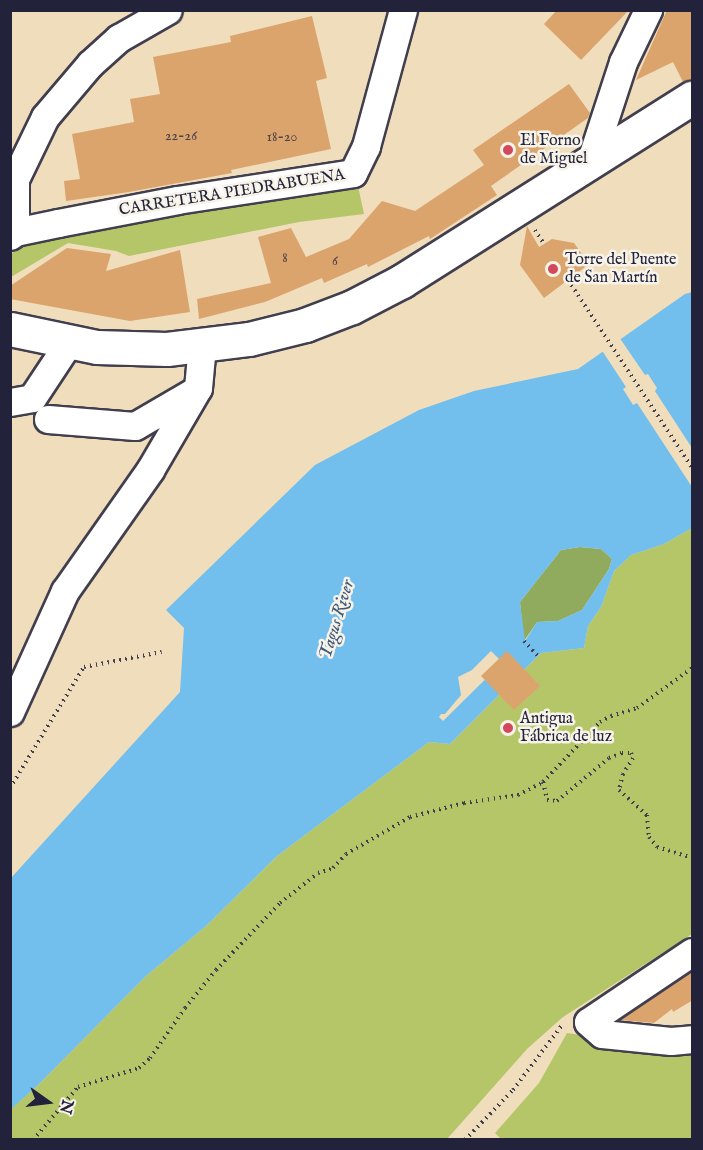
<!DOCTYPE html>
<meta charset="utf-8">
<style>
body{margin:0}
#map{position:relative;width:703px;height:1150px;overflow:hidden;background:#efddbc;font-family:"IM FELL English",serif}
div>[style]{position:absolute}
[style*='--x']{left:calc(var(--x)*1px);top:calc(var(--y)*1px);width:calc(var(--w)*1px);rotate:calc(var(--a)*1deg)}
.green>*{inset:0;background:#b5c669}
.forest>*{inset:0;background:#90ab5d}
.water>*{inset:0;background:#72beec}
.pier>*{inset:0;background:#efddbc}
.building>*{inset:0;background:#dba46d}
.path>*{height:4px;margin-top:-2px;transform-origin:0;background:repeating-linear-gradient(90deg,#413e4e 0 1.5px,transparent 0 6px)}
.roads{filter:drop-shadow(2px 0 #413e4e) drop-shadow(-2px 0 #413e4e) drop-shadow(0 2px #413e4e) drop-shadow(0 -2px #413e4e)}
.minor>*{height:27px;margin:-13.5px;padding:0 13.5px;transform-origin:13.5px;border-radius:13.5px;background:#fff}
.major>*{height:33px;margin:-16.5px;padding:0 16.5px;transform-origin:16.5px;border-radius:16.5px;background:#fff}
.dots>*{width:16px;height:16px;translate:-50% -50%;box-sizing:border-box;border:3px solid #f7f3e8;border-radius:50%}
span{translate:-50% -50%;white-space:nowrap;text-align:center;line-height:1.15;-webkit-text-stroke:5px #f7f3e8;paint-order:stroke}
.number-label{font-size:14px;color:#504248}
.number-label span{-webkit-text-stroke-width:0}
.poi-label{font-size:16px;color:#22223b}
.left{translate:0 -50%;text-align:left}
.street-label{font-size:16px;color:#22223b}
.water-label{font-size:18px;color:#3e5979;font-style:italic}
.frame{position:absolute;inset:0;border:12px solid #22223b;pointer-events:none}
.north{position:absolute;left:18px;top:1072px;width:60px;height:60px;-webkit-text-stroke:4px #f7f3e8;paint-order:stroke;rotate:104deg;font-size:16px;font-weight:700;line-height:24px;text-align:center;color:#22223b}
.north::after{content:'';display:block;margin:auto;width:21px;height:27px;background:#22223b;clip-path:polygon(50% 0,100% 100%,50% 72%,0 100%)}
</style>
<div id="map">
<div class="green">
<div style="clip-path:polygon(358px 186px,364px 214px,299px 222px,129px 256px,116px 251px,68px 243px,11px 277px,11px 254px,27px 241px,179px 213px)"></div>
<div style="clip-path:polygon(692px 528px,692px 934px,563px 1017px,527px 1049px,447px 1139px,11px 1139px,10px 1109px,37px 1086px,146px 976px,206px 926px,277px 856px,429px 742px,450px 744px,541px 653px,584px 648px,588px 626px,601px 607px,614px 571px,631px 555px,664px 544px)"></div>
<div style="clip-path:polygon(567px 1033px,692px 1051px,692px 1139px,502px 1140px,495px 1133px,539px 1083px)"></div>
</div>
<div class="forest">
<div style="clip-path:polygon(580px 547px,601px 549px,612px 559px,609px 569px,582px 610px,558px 621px,537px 622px,524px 641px,520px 602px,561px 550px)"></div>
</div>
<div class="water">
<div style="clip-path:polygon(evenodd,692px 292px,692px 528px,664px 544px,631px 555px,614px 571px,601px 607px,588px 626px,584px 648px,541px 653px,450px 744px,429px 742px,277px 856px,206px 926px,146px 976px,37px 1086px,11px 1109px,11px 878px,180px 692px,184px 628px,166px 610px,315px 465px,419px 410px,474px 391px,578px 369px,685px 294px,692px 292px,580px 547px,601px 549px,612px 559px,609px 569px,582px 610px,558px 621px,537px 622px,525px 641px,520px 602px,561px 550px,580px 547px,692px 292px,491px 651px,499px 659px,510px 655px,443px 721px,439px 717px,441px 714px,445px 714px,461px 695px,458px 677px,472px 670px,491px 651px)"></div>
</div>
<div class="pier">
<div style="clip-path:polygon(619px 337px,645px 375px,648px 374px,657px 388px,655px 391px,692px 448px,692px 487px,637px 403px,633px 405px,623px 389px,626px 387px,601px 349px)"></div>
</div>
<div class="building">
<div style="clip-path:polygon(557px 10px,629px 10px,581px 60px,544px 24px)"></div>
<div style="clip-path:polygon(667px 10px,693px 10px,693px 79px,683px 82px,673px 62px,636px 80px)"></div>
<div style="clip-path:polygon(312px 16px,327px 78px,316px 81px,331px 149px,231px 170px,232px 173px,129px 192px,66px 201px,64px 181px,80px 179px,72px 134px,134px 122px,130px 99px,160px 94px,153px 57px,231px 42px,230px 36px)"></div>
<div style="clip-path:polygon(569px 84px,590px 113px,588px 118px,491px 186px,497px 195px,430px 239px,429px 236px,368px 267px,367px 264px,324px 283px,322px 278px,265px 302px,199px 319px,197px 299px,271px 283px,258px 237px,291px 228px,306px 257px,349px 239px,382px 201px,415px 211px,484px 165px,473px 150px)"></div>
<div style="clip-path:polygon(527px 226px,539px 247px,552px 239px,574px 243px,589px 264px,544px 298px,520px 265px)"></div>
<div style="clip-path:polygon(67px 248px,111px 254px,106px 271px,180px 250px,190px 312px,130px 321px,10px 299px,10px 286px)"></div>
<div style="clip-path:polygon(507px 651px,540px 686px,514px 710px,481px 676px)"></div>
<div style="clip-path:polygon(693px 971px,693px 1000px,673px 1012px,672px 1009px,654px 1023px,620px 1020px)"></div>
</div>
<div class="path">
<div style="--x:535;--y:230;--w:17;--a:57"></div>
<div style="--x:568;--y:280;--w:224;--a:56.5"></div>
<div style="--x:524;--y:641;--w:21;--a:47"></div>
<div style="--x:543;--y:782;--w:18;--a:77"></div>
<div style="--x:547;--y:800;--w:10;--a:6"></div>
<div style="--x:557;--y:801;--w:67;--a:-39.6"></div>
<div style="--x:609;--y:758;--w:14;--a:-21"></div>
<div style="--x:622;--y:753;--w:9;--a:0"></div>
<div style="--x:631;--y:753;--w:5;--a:68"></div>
<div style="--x:633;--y:758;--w:19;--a:122"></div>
<div style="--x:623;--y:774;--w:16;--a:104"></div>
<div style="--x:619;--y:790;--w:38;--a:42"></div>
<div style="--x:647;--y:815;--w:22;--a:85"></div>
<div style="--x:649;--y:837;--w:13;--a:51"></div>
<div style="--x:657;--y:847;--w:37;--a:17"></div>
<div style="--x:10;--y:788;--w:142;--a:-58.6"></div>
<div style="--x:84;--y:667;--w:79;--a:-10.9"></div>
<div style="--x:33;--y:1140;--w:70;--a:-49.7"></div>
<div style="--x:78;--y:1087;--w:64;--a:-17.3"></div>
<div style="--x:139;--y:1068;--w:15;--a:-42"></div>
<div style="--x:150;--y:1058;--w:61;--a:-55"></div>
<div style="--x:185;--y:1008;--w:49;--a:-50.8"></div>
<div style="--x:216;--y:970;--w:93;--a:-46.3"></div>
<div style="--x:280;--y:903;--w:48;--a:-38.3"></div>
<div style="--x:318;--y:873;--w:16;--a:-18"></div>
<div style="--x:333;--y:868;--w:19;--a:-47"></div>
<div style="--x:346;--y:854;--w:74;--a:-30"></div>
<div style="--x:410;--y:817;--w:56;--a:-14.5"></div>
<div style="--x:464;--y:803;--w:55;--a:-8.4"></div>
<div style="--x:518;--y:795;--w:28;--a:-27"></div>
<div style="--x:543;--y:782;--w:83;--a:-46.5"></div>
<div style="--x:600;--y:722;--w:13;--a:-29"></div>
<div style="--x:611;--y:716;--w:27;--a:-17"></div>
<div style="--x:637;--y:708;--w:68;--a:-36"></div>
<div style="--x:465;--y:1140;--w:69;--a:-46.2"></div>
<div style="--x:513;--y:1090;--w:83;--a:-52.9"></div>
</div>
<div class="roads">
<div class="minor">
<div style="--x:591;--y:160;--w:103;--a:-71.9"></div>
<div style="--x:623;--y:62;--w:58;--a:-64.3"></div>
<div style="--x:15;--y:232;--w:53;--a:-90"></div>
<div style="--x:15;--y:179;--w:69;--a:-64.2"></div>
<div style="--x:45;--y:117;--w:70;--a:-49.7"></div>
<div style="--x:90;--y:64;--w:39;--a:-42"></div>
<div style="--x:119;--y:38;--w:56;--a:-29.7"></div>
<div style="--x:10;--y:236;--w:6;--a:-39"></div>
<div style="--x:15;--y:232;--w:44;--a:-11.8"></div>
<div style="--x:58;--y:223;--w:121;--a:-10.9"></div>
<div style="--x:177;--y:200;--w:178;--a:-8.7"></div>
<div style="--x:353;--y:173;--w:30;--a:-64"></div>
<div style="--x:366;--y:146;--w:141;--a:-74.8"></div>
<div style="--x:10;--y:402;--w:22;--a:-10"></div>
<div style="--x:32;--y:398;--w:67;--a:-56.5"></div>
<div style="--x:48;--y:419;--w:87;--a:4.6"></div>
<div style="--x:135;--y:426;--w:69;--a:-30.3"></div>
<div style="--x:10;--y:712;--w:133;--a:-65.6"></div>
<div style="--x:65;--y:591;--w:148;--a:-54.9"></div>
<div style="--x:150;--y:470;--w:95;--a:-59.7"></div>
<div style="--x:198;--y:388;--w:43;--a:-84.7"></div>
<div style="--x:692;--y:952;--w:125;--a:146.1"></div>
<div style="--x:588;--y:1022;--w:18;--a:41"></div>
<div style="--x:602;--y:1034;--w:69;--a:5.8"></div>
<div style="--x:671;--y:1041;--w:21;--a:-5"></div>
</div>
<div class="major">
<div style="--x:10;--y:329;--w:89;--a:11.7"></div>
<div style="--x:97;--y:347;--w:70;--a:1.6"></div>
<div style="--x:167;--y:349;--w:83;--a:-7"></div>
<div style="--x:249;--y:339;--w:58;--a:-14"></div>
<div style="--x:305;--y:325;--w:50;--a:-21"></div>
<div style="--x:352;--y:307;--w:56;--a:-27.5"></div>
<div style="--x:402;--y:281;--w:343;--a:-32.3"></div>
</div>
</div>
<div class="dots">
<div style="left:508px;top:150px;background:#d1495b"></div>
<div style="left:553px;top:269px;background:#d1495b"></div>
<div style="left:508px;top:728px;background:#d1495b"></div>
</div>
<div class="number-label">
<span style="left:181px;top:136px">22-26</span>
<span style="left:282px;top:137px">18-20</span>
<span style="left:285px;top:258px">8</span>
<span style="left:335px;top:261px">6</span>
</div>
<div class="poi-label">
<span class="left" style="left:520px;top:150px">El Forno<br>de Miguel</span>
<span class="left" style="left:565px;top:269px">Torre del Puente<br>de San Martín</span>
<span class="left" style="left:520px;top:728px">Antigua<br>Fábrica de luz</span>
</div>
<div class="street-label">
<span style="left:232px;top:193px;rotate:-9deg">CARRETERA PIEDRABUENA</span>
</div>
<div class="water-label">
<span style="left:338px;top:620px;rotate:-73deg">Tagus River</span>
</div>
<div class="frame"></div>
<div class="north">N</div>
</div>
